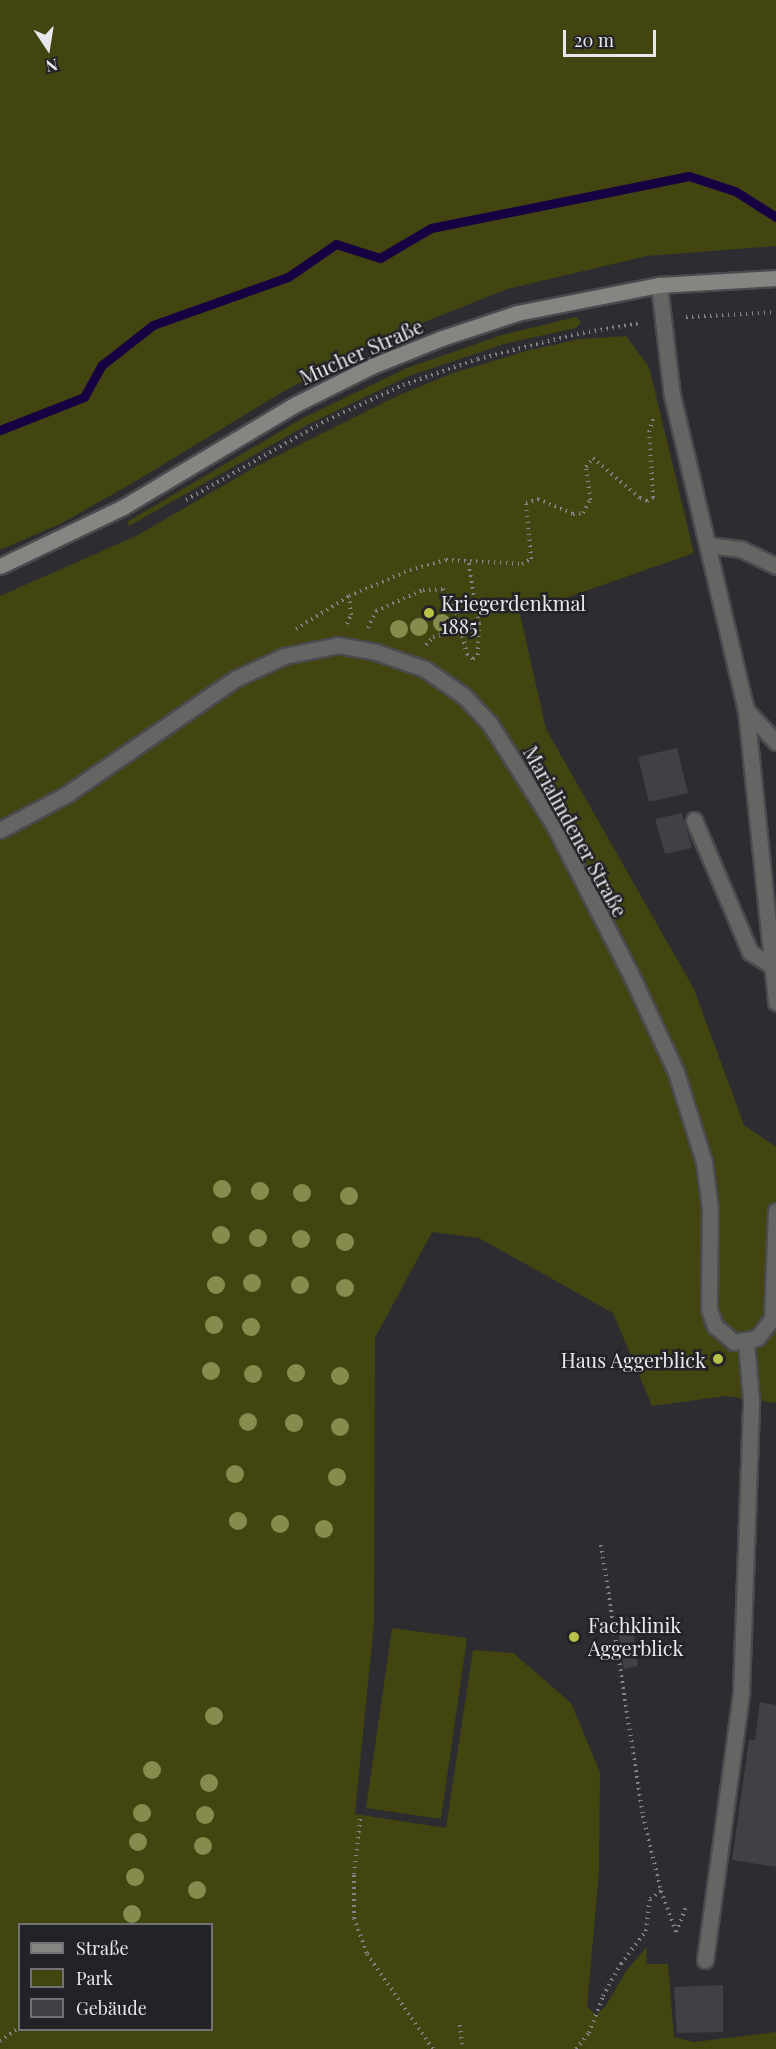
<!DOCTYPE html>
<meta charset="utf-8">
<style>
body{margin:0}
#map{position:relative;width:776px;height:2049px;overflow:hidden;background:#2c2c31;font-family:"Playfair Display",serif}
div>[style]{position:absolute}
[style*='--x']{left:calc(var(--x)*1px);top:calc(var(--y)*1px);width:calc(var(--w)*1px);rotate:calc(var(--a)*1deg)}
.green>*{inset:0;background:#42450f}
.stream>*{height:9px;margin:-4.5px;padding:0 4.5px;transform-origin:4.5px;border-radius:4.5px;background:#160142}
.building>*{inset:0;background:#404046}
.path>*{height:4px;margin-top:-2px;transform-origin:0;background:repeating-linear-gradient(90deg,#848488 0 1.5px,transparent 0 6px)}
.roads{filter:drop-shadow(2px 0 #4a4a4f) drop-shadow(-2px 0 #4a4a4f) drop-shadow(0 2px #4a4a4f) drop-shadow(0 -2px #4a4a4f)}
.lane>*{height:15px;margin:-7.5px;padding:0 7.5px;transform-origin:7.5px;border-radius:7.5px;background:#656663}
.street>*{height:15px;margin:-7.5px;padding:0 7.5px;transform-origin:7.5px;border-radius:7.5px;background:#656663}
.secondary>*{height:15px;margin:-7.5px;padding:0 7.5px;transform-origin:7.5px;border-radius:7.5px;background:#858682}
.trees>*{width:18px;height:18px;margin:-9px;border-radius:50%;background:#868b4e}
.dots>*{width:16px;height:16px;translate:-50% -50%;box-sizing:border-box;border:3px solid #222227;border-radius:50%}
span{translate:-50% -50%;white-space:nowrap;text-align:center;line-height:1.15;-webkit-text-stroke:5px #222227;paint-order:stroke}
.street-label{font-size:20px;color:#e8e8ec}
.poi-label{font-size:20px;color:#e8e8ec}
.left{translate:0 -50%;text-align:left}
.right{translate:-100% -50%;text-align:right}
.legend{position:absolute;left:18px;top:1923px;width:195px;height:108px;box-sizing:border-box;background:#222227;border:2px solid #717176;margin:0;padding:8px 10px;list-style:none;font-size:18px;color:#e8e8ec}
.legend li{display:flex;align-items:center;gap:12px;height:30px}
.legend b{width:30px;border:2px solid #717176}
.north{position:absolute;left:18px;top:18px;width:60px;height:60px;-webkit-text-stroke:4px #222227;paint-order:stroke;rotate:168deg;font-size:16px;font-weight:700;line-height:24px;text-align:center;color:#e8e8ec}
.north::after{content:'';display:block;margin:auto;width:21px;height:27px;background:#e8e8ec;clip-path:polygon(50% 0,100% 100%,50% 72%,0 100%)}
.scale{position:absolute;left:563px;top:30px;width:93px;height:27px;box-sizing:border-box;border:3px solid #e8e8ec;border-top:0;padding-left:8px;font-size:18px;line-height:21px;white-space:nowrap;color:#e8e8ec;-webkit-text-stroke:4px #222227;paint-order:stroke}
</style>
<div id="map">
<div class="green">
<div style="clip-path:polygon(0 0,776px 0,776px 246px,647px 256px,507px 289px,372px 343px,279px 394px,131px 484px,60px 524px,0 550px)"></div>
<div style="clip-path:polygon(576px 317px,581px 322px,576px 328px,504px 344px,409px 376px,307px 425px,129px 526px,127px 522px,303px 418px,407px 368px,502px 335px)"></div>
<div style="clip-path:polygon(evenodd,626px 336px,649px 367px,694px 553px,520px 614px,546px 729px,694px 989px,744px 1125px,776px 1147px,776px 1403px,726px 1396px,652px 1406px,613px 1313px,479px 1238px,432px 1232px,375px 1338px,374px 1624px,355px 1814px,446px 1828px,473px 1650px,513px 1653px,571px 1703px,600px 1772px,599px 1872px,587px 2007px,596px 2015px,605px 2007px,626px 1971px,647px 1947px,646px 1964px,668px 1964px,674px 2037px,694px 2042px,776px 2032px,776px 2049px,0 2049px,0 596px,136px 536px,257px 466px,397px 396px,453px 373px,530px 350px,580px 339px,626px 336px,20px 1924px,212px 1924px,212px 2030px,20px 2030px,20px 1924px)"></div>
<div style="clip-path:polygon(392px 1628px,467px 1638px,441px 1819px,366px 1808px)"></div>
</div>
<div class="stream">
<div style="--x:0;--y:430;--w:90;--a:-21.4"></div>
<div style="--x:84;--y:397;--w:37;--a:-61"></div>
<div style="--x:102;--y:365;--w:65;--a:-38.1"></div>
<div style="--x:153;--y:325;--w:143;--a:-19.6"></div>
<div style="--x:288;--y:277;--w:58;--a:-34.5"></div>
<div style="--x:336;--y:244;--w:46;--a:17.7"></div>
<div style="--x:380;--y:258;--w:59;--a:-30.5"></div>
<div style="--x:431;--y:228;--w:263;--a:-11.4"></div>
<div style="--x:689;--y:176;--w:48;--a:18.1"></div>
<div style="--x:735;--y:191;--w:49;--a:32.4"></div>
</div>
<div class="building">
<div style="clip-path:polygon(677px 748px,688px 793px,649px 802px,638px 757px)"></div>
<div style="clip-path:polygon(682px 813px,692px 848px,665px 854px,655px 819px)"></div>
<div style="clip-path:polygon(631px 1617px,638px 1666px,624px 1669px,616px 1620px)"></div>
<div style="clip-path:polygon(760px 1702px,776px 1705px,776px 1867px,732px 1860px,749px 1740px,755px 1740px)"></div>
<div style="clip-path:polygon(723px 1985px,723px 2032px,677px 2033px,674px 1987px)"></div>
</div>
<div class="path">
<div style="--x:686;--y:317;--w:90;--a:-3.2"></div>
<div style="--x:186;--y:500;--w:162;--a:-29.6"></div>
<div style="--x:327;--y:420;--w:84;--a:-24.7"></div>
<div style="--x:403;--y:385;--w:79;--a:-19.1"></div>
<div style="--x:478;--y:359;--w:102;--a:-14.2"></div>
<div style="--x:577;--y:334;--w:64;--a:-9.9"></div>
<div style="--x:347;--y:624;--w:10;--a:-66"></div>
<div style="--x:351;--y:615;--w:19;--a:-96"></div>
<div style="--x:349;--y:596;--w:66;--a:-23.1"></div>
<div style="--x:410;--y:570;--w:37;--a:-16"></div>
<div style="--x:446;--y:560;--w:76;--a:3"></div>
<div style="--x:522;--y:564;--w:10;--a:-29"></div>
<div style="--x:531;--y:559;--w:56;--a:-95.1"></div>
<div style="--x:526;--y:503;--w:13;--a:-18"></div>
<div style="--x:538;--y:499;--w:38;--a:23"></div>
<div style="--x:573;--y:514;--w:10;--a:-6"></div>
<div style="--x:583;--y:513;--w:15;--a:-62"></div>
<div style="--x:590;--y:500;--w:33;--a:-97"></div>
<div style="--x:586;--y:467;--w:11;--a:-52"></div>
<div style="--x:593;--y:458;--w:62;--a:40.4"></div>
<div style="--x:640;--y:498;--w:8;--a:23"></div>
<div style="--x:647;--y:501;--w:7;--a:-27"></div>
<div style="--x:653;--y:498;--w:66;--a:-93.5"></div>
<div style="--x:649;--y:432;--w:17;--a:-73"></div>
<div style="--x:368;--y:628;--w:19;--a:-65"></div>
<div style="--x:376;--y:611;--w:51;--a:-24.1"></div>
<div style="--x:423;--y:590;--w:20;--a:-3"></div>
<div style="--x:443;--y:589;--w:22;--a:56"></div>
<div style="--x:455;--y:607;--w:49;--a:75.7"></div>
<div style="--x:467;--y:654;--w:8;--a:40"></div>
<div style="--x:473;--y:659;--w:6;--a:-39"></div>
<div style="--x:478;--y:655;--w:31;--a:-88"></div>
<div style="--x:479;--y:624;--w:65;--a:-99.8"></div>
<div style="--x:296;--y:629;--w:62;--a:-31.9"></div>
<div style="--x:426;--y:645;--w:11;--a:-49"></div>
<div style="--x:433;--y:637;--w:28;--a:-15"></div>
<div style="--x:601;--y:1545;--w:274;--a:81.2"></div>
<div style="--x:643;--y:1816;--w:77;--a:76.5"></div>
<div style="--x:661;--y:1891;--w:44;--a:69.9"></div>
<div style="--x:676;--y:1932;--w:29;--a:-68"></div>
<div style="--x:360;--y:1819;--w:56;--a:96.1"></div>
<div style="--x:354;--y:1875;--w:43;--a:90"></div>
<div style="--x:354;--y:1918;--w:38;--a:70"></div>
<div style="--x:367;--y:1954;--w:116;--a:55.2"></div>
<div style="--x:460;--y:2025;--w:24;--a:83"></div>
<div style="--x:0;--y:2041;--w:24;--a:-35"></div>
<div style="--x:576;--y:2049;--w:21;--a:-51"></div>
<div style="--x:589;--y:2033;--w:40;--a:-69"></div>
<div style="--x:603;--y:1996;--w:37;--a:-61"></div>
<div style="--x:621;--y:1964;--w:41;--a:-52.9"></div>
<div style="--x:646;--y:1931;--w:32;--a:-83"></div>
<div style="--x:650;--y:1899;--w:14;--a:-36"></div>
</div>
<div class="roads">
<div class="lane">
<div style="--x:708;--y:545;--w:33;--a:7"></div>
<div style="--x:741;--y:549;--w:39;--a:26"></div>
<div style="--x:746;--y:710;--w:44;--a:46.8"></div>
<div style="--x:694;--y:820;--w:143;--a:67"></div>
<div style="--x:750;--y:952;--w:28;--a:32"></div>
<div style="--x:705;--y:1960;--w:270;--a:-82.3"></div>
<div style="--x:741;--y:1692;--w:293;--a:-88"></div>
<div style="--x:751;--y:1399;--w:57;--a:-95"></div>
</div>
<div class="street">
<div style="--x:659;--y:285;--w:111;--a:83.3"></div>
<div style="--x:672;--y:395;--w:324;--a:76.8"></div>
<div style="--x:746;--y:710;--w:294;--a:84.1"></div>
<div style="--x:0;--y:830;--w:76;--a:-28.2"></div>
<div style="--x:67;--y:794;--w:204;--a:-34.4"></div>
<div style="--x:235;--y:679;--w:54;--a:-25.1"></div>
<div style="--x:284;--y:656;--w:55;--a:-11.5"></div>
<div style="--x:338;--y:645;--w:39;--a:10"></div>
<div style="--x:376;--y:652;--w:52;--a:19.1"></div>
<div style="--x:425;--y:669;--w:47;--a:34.7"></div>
<div style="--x:464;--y:696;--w:38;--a:47"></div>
<div style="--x:490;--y:724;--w:120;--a:57.6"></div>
<div style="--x:554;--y:825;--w:169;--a:62.8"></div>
<div style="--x:631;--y:975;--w:107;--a:65.1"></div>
<div style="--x:676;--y:1072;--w:94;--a:72.7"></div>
<div style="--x:704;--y:1162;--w:47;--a:82.7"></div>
<div style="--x:710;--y:1209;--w:100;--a:90.6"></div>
<div style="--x:709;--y:1309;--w:18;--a:71"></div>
<div style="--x:715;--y:1326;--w:25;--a:40"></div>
<div style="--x:734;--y:1342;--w:23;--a:-10"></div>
<div style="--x:757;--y:1338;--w:24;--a:-52"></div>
<div style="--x:772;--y:1319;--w:108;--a:-87.9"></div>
</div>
<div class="secondary">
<div style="--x:0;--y:566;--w:136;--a:-25.6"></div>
<div style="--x:123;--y:507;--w:201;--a:-30.8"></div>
<div style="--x:296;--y:404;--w:85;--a:-26.6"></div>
<div style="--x:372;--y:366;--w:75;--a:-21.8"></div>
<div style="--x:442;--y:338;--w:79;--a:-18.4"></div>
<div style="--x:517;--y:313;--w:145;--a:-11.2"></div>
<div style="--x:659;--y:285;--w:117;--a:-3.4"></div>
</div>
</div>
<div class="trees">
<div style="left:442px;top:623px"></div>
<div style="left:419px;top:627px"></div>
<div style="left:399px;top:629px"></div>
<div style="left:222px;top:1189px"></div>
<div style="left:260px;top:1191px"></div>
<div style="left:302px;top:1193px"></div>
<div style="left:349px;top:1196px"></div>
<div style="left:221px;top:1235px"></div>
<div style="left:258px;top:1238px"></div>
<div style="left:301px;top:1239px"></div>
<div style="left:345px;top:1242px"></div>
<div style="left:252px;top:1283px"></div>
<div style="left:216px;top:1285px"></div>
<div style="left:300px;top:1285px"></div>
<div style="left:345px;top:1288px"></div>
<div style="left:214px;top:1325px"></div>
<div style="left:251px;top:1327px"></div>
<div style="left:211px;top:1371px"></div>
<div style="left:296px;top:1373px"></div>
<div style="left:253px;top:1374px"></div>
<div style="left:340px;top:1376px"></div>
<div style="left:248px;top:1422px"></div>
<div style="left:294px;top:1423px"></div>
<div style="left:340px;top:1427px"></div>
<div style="left:235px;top:1474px"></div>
<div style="left:337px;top:1477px"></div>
<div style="left:238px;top:1521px"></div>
<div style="left:280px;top:1524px"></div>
<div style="left:324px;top:1529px"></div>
<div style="left:214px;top:1716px"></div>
<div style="left:152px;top:1770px"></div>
<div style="left:209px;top:1783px"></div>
<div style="left:142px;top:1813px"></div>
<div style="left:205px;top:1815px"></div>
<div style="left:138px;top:1842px"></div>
<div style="left:203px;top:1846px"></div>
<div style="left:135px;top:1877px"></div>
<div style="left:197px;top:1890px"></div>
<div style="left:132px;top:1914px"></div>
</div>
<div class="dots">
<div style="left:429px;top:613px;background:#b8c147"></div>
<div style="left:718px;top:1359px;background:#b8c147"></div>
<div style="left:574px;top:1637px;background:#b8c147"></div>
</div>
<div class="street-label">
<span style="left:361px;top:351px;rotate:-24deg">Mucher Straße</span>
<span style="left:576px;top:831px;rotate:61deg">Marialindener Straße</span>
</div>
<div class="poi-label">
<span class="left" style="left:441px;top:614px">Kriegerdenkmal<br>1885</span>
<span class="right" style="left:706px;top:1359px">Haus Aggerblick</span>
<span class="left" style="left:588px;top:1636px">Fachklinik<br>Aggerblick</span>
</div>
<ul class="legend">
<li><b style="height:8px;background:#858682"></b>Straße</li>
<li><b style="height:16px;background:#42450f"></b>Park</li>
<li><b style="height:16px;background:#404046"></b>Gebäude</li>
</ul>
<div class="north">N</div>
<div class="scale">20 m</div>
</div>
